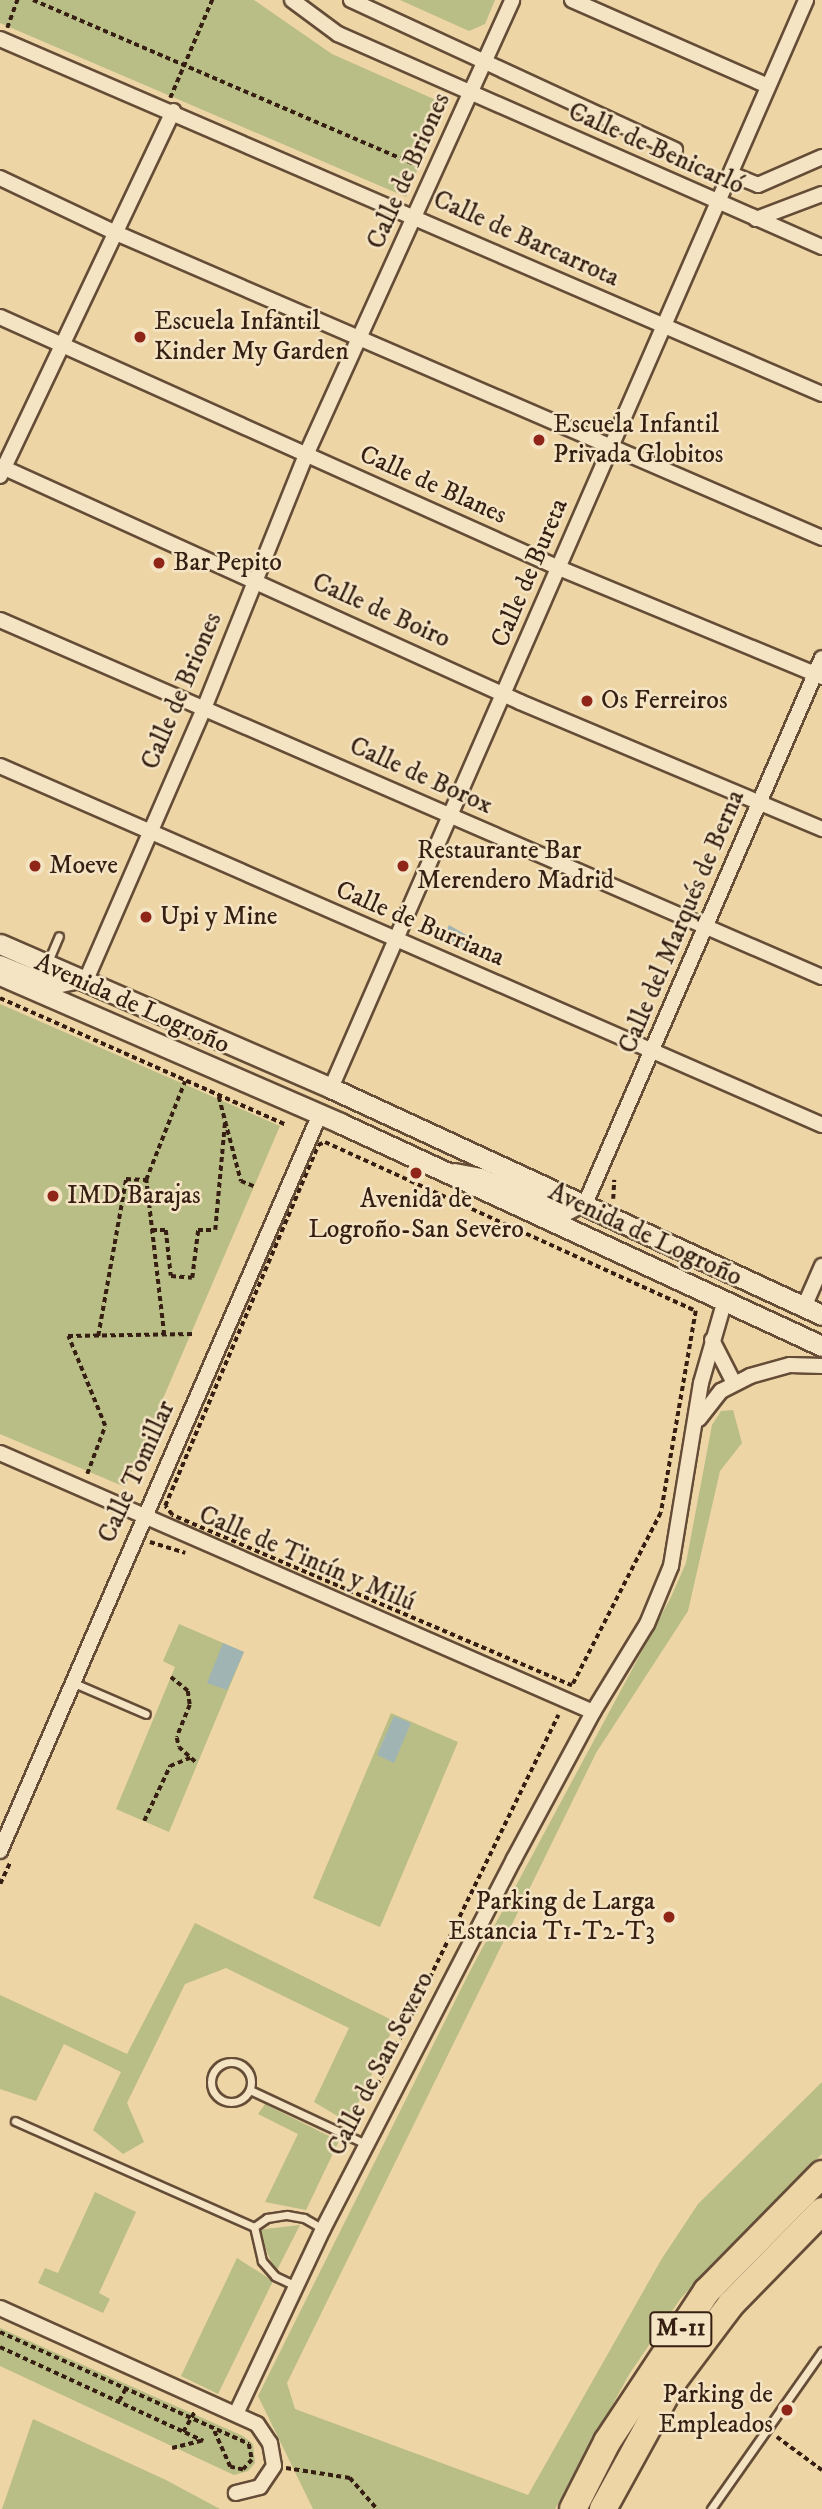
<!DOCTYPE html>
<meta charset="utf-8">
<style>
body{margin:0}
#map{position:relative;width:822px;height:2509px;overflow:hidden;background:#eed5a5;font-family:"IM FELL DW Pica",serif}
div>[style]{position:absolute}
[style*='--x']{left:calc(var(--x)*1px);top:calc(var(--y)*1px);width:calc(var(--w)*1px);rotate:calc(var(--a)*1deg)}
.green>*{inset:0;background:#b9bd86}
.water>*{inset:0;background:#a0b5b3}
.path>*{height:3.5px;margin-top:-1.75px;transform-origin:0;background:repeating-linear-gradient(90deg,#361f12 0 5px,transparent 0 8.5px)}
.roads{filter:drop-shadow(2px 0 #644c37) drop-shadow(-2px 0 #644c37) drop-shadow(0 2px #644c37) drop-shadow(0 -2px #644c37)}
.lane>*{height:7px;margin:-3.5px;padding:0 3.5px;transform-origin:3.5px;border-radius:3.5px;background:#f4e4c4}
.lane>.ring{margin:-3.5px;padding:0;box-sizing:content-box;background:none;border:7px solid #f4e4c4;border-radius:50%}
.street>*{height:14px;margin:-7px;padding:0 7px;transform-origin:7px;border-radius:7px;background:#f4e4c4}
.secondary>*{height:19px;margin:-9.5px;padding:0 9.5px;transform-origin:9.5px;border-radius:9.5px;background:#f4e4c4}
.highway>*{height:26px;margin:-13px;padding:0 13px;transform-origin:13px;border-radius:13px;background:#eed5a5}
.dots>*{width:19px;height:19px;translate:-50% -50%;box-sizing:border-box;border:4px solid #f4e4c4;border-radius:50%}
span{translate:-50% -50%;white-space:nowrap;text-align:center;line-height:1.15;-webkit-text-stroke:5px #f4e4c4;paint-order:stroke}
.shield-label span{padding:2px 5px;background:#f4e4c4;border:2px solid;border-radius:5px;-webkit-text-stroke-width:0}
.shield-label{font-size:24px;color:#361f12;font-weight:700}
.street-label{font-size:26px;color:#361f12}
.poi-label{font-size:26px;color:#361f12}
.left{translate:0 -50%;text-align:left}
.right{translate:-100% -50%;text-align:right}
</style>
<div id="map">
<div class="green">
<div style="clip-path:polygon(0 0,254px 0,332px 54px,445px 104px,406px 197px,0 23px)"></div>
<div style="clip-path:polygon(400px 0,495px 0,485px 24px,469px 31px)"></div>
<div style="clip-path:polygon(0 1004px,280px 1126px,125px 1487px,0 1434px)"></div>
<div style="clip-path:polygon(733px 1410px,742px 1443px,720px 1471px,688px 1611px,596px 1753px,287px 2383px,295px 2409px,528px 2495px,661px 2260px,698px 2204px,822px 2082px,822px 2154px,681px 2298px,630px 2373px,555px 2509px,313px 2509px,258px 2396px,469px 1973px,671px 1597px,686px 1563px,712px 1425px,721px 1411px)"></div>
<div style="clip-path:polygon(179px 1624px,244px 1652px,169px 1832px,116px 1809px,175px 1667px,163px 1661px)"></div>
<div style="clip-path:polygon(391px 1713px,458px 1742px,380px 1927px,313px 1898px)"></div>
<div style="clip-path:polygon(195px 1923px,396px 2022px,349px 2123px,314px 2102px,349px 2028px,226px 1968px,185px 1984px,127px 2103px,144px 2142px,123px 2154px,93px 2130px,121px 2072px,64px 2044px,36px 2101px,0 2089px,0 1995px,127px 2054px)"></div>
<div style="clip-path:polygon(265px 2104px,339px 2141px,306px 2210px,265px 2202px,298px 2134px,258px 2114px)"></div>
<div style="clip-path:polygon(95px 2192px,136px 2212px,99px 2293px,110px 2299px,103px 2313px,38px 2283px,45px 2268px,58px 2273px)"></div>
<div style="clip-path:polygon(300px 2225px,276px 2272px,257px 2230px)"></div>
<div style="clip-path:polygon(237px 2258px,273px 2281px,218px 2394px,181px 2376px)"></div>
<div style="clip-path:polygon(0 2328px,243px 2436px,253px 2444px,255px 2463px,248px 2471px,234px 2475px,0 2366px)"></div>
<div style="clip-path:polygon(33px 2419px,166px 2480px,220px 2509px,2px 2509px)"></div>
</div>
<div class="water">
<div style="clip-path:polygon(449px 925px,473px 939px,468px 950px,443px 938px)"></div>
<div style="clip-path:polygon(223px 1643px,244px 1652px,227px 1690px,207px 1683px)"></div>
<div style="clip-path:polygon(394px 1716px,411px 1723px,394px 1763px,377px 1755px)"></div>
</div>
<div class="path">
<div style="--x:33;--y:0;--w:421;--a:23.3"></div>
<div style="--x:7;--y:28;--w:30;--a:-70"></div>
<div style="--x:170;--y:98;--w:107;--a:-66.8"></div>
<div style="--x:0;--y:998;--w:312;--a:23.9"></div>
<div style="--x:219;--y:1097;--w:87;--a:75.3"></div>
<div style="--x:241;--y:1181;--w:16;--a:22"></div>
<div style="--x:325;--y:1142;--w:408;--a:24.5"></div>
<div style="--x:696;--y:1311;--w:205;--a:99.8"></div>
<div style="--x:661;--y:1513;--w:195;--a:117.2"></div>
<div style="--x:572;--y:1686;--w:435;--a:-156.9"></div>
<div style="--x:172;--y:1515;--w:11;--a:-128"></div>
<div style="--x:165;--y:1506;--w:392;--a:-67"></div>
<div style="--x:318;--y:1145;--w:8;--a:-23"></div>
<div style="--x:613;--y:1199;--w:19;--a:-87"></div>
<div style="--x:152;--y:1230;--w:14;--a:0"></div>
<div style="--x:166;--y:1230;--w:46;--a:83.8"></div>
<div style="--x:171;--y:1276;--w:21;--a:5"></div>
<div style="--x:192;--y:1278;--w:48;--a:-82.9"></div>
<div style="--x:198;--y:1230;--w:17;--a:0"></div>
<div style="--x:215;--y:1230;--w:110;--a:-84.8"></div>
<div style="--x:164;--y:1335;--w:156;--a:-96.6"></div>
<div style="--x:146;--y:1180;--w:106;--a:-68.5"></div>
<div style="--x:98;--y:1336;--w:159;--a:-79.9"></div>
<div style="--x:126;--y:1179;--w:20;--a:3"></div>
<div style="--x:87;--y:1474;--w:51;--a:-69.4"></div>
<div style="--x:105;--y:1426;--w:97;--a:-112.3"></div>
<div style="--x:68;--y:1336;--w:126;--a:-0.9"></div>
<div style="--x:111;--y:1519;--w:17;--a:66"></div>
<div style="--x:150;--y:1542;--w:37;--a:17"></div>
<div style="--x:171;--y:1677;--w:22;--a:39"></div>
<div style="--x:188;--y:1691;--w:14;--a:82"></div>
<div style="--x:190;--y:1705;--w:35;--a:112"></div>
<div style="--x:177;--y:1738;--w:9;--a:77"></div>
<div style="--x:179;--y:1747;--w:24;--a:42"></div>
<div style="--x:144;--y:1821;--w:61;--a:-64.7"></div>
<div style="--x:170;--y:1766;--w:22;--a:-22"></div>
<div style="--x:0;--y:1884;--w:23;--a:-65"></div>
<div style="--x:377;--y:2085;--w:412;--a:-63.9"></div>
<div style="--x:0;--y:2332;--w:273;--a:24.2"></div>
<div style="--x:249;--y:2444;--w:16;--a:79"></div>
<div style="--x:252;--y:2460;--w:13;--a:132"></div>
<div style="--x:243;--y:2470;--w:13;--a:-167"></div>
<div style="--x:230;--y:2467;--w:39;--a:-114"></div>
<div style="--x:0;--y:2347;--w:224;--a:24.8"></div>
<div style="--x:119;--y:2401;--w:15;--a:-62"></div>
<div style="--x:183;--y:2432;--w:24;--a:-60"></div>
<div style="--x:777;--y:2437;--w:56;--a:36.3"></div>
<div style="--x:172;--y:2448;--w:30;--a:-14"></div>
<div style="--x:286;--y:2468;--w:65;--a:8.9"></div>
<div style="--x:350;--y:2478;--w:41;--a:48.9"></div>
</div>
<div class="roads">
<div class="lane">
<div style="--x:47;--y:964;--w:30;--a:-67"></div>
<div style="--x:74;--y:1683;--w:78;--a:23.3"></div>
<div class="ring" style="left:211px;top:2062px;width:33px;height:33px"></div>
<div style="--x:250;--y:2090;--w:128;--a:25"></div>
<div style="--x:15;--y:2121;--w:261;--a:23.9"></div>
<div style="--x:296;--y:2286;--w:23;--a:-155"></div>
<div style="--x:275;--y:2276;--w:20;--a:-131"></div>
<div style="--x:262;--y:2261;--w:35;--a:-103"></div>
<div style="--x:254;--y:2227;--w:16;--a:-35"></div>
<div style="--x:267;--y:2218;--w:20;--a:-9"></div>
<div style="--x:287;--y:2215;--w:17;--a:10"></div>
<div style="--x:304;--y:2218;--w:22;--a:30"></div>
<div style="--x:711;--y:2509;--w:193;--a:-54.9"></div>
</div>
<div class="street">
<div style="--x:292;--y:0;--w:57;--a:36.5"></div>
<div style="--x:338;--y:34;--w:529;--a:23.75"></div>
<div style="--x:351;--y:0;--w:357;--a:24.8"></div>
<div style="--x:572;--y:0;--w:214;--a:23.7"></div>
<div style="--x:0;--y:39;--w:895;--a:23.36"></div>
<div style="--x:731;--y:174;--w:29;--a:22"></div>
<div style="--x:758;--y:185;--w:70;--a:-23.6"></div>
<div style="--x:0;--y:178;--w:128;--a:25.4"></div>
<div style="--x:116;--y:233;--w:769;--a:23.36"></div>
<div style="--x:756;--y:219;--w:71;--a:-20.7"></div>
<div style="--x:0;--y:317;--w:613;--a:24.18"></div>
<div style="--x:559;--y:568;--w:285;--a:22.5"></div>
<div style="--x:0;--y:466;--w:571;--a:24.41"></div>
<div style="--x:520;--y:702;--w:328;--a:22.8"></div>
<div style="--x:0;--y:476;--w:404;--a:-64.6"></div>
<div style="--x:0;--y:620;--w:896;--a:23.48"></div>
<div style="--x:0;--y:766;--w:897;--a:23.59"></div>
<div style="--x:0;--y:963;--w:61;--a:22"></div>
<div style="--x:57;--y:986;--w:30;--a:-12"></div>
<div style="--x:86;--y:980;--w:299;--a:-66.5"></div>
<div style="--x:205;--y:706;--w:271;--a:-68.1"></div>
<div style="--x:306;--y:455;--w:499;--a:-65.6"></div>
<div style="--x:331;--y:1088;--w:1187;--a:-66.41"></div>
<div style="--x:455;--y:1171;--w:26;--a:11"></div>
<div style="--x:481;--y:1176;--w:95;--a:22.2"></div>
<div style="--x:569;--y:1212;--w:18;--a:-27"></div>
<div style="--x:585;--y:1204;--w:595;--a:-66.54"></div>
<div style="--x:804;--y:1307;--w:45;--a:-66.3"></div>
<div style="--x:712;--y:1340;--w:48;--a:62.9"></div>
<div style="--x:699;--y:1419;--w:36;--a:-52"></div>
<div style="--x:721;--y:1391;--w:33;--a:-27"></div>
<div style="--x:750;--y:1376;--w:41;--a:-15.4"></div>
<div style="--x:790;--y:1365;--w:32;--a:2"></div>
<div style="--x:0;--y:1453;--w:647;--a:23.59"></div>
<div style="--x:0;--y:1851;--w:803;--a:-66.53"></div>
<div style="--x:0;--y:2308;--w:282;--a:24.3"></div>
<div style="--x:257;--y:2424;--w:23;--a:56"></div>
<div style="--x:270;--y:2443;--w:23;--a:80"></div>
<div style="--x:274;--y:2466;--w:25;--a:124"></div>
<div style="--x:260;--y:2487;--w:25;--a:166"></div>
<div style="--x:236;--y:2414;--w:204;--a:-64.8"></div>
<div style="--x:323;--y:2229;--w:416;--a:-62.7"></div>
<div style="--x:514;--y:1859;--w:167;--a:-61.7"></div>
<div style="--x:593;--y:1712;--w:103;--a:-58.5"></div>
<div style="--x:647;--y:1624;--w:63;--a:-67.5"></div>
<div style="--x:671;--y:1566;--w:185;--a:-80.7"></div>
<div style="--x:701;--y:1383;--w:86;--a:-73.9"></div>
</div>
<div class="secondary">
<div style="--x:0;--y:944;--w:361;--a:23.5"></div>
<div style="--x:331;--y:1088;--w:541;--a:24.81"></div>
<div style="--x:0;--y:975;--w:371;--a:23.5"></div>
<div style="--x:340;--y:1123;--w:531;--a:24.83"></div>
</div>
<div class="highway">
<div style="--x:573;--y:2509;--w:75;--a:-63.1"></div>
<div style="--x:607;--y:2442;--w:181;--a:-56.5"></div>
<div style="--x:707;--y:2291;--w:164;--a:-45.5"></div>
<div style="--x:603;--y:2509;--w:147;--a:-61.2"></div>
<div style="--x:674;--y:2380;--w:95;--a:-53.1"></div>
<div style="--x:731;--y:2304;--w:130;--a:-45.6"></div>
</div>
</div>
<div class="dots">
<div style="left:140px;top:337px;background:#8f2418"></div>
<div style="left:539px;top:440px;background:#8f2418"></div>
<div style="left:159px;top:563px;background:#8f2418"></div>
<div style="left:587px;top:701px;background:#8f2418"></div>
<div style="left:35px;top:866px;background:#8f2418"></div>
<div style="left:403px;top:866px;background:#8f2418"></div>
<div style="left:146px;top:917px;background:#8f2418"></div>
<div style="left:416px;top:1173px;background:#8f2418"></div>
<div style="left:53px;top:1196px;background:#8f2418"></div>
<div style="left:669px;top:1917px;background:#8f2418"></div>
<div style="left:787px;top:2410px;background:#8f2418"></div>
</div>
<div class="shield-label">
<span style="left:681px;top:2329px">M-11</span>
</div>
<div class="street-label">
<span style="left:656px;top:149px;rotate:24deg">Calle de Benicarló</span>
<span style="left:409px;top:171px;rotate:-66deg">Calle de Briones</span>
<span style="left:526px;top:239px;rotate:24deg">Calle de Barcarrota</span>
<span style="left:433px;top:485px;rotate:24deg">Calle de Blanes</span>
<span style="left:530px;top:573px;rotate:-67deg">Calle de Bureta</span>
<span style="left:381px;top:611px;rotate:24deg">Calle de Boiro</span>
<span style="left:182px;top:691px;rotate:-67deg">Calle de Briones</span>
<span style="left:421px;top:776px;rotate:24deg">Calle de Borox</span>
<span style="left:682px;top:922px;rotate:-67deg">Calle del Marqués de Berna</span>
<span style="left:420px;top:924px;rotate:23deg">Calle de Burriana</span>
<span style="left:132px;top:1004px;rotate:24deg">Avenida de Logroño</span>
<span style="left:645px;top:1235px;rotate:25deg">Avenida de Logroño</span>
<span style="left:137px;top:1472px;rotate:-66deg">Calle Tomillar</span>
<span style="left:307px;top:1559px;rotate:23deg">Calle de Tintín y Milú</span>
<span style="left:381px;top:2064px;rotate:-63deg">Calle de San Severo</span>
</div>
<div class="poi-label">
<span class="left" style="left:154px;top:337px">Escuela Infantil<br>Kinder My Garden</span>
<span class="left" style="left:553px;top:440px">Escuela Infantil<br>Privada Globitos</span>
<span class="left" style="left:173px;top:563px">Bar Pepito</span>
<span class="left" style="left:601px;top:701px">Os Ferreiros</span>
<span class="left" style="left:417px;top:866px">Restaurante Bar<br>Merendero Madrid</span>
<span class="left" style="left:49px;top:866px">Moeve</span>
<span class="left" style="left:160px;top:917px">Upi y Mine</span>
<span class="left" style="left:67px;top:1196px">IMD Barajas</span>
<span style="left:416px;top:1215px">Avenida de<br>Logroño-San Severo</span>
<span class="right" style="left:655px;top:1917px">Parking de Larga<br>Estancia T1-T2-T3</span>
<span class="right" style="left:773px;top:2410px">Parking de<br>Empleados</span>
</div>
</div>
